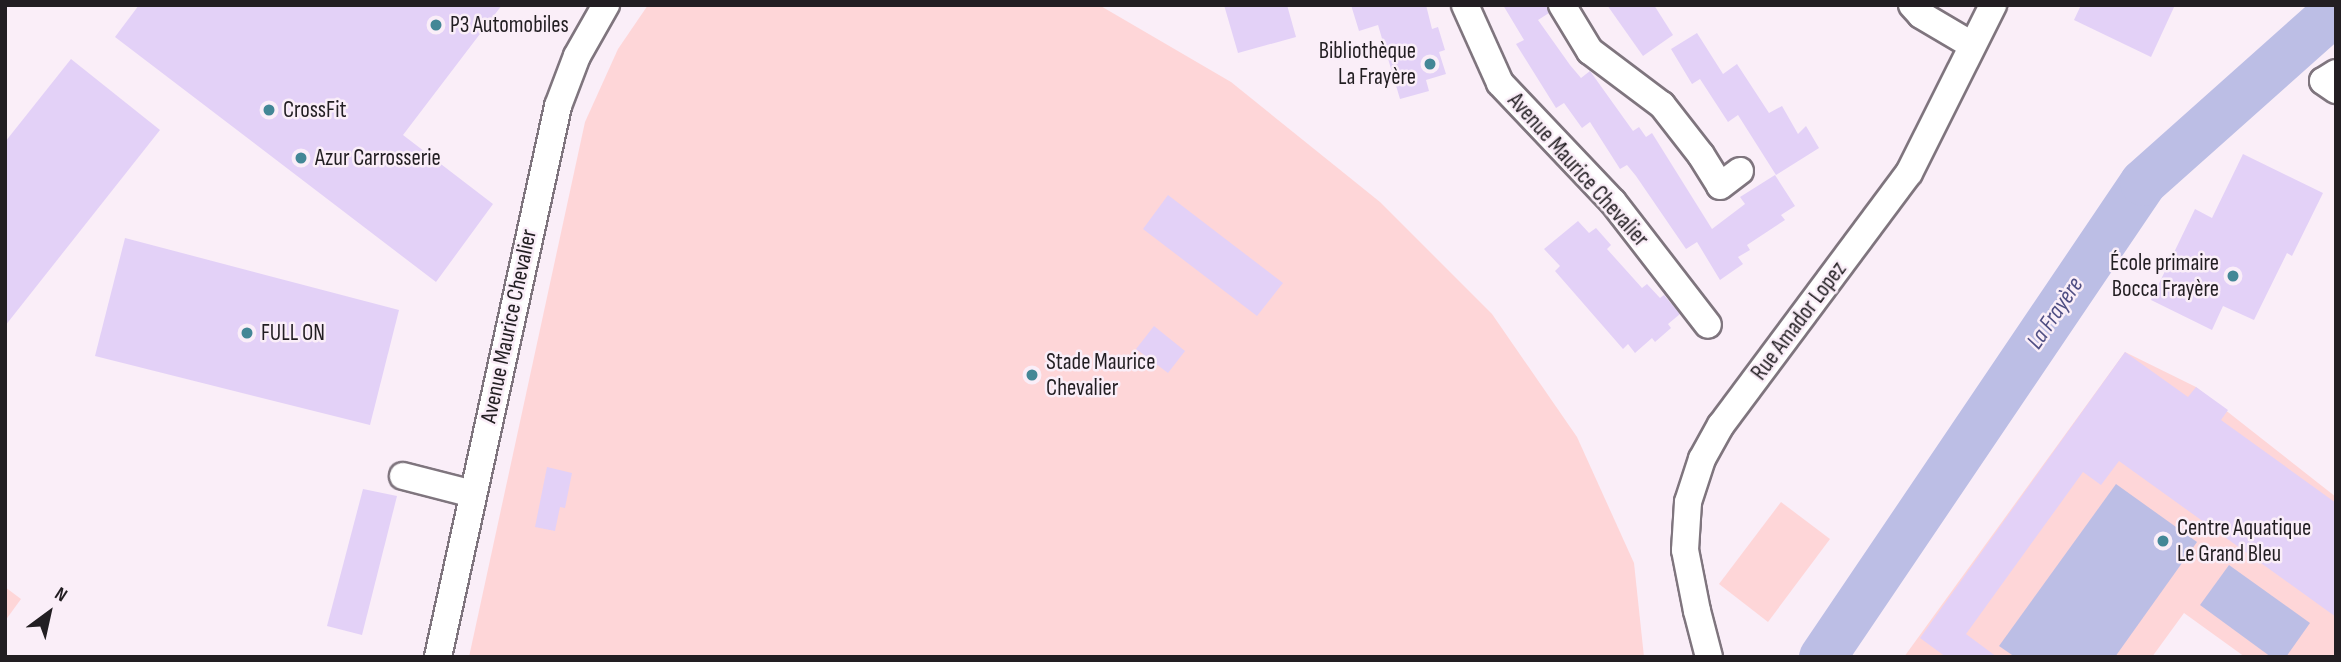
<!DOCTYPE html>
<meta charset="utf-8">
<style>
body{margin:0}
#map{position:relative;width:2341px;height:662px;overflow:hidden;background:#faeef8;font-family:"Sofia Sans Condensed",sans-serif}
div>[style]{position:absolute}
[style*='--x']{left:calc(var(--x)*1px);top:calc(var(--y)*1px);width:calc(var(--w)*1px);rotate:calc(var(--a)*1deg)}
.green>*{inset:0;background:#fed6d8}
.water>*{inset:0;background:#bcbee5}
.river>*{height:47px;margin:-23.5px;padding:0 23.5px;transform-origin:23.5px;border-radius:23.5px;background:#bcbee5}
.building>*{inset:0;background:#e3d1f7}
.roads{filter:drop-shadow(2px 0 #7f757e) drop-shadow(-2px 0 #7f757e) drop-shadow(0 2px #7f757e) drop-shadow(0 -2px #7f757e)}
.minor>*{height:26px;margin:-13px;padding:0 13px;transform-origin:13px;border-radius:13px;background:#fff}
.dots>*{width:19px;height:19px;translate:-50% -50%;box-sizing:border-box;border:4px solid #faeef8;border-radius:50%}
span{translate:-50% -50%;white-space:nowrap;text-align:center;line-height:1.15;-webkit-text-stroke:5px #faeef8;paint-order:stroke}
.poi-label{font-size:23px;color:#221e22}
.left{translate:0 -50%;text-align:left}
.right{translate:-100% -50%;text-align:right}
.street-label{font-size:23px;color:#221e22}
.water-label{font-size:24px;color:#4f4e83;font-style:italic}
.frame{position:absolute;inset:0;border:7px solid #221e22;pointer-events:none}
.north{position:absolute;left:14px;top:578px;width:70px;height:70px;-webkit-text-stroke:5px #faeef8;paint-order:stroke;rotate:33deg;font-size:19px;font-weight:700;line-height:28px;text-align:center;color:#221e22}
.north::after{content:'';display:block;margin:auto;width:24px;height:32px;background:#221e22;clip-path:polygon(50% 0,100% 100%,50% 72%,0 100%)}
</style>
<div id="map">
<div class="green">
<div style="clip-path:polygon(648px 5px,1099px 5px,1231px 82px,1380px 202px,1492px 314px,1577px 437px,1634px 563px,1644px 657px,469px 657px,585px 122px,618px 49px)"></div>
<div style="clip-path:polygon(2125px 352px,2196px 387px,2336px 497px,2336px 657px,2245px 657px,2184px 613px,2152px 657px,1904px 657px)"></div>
<div style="clip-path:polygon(1781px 502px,1830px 539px,1768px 622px,1719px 584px)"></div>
<div style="clip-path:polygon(5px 587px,21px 599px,5px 621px)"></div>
</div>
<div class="water">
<div style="clip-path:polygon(2116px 484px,2197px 542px,2115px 657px,2015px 657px,1999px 646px)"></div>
<div style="clip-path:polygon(2229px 565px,2310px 623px,2286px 657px,2271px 657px,2200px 605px)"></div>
</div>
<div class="river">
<div style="--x:1822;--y:657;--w:573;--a:-55.95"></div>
<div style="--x:2143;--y:182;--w:259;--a:-41.7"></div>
</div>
<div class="building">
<div style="clip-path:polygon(139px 5px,502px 5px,403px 135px,493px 204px,436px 282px,115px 37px)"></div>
<div style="clip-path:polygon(1224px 5px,1287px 5px,1296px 37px,1238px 53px)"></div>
<div style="clip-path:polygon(1351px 5px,1426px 5px,1432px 29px,1438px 27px,1445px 50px,1439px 52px,1446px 74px,1426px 80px,1429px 91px,1400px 99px,1378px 25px,1359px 31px)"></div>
<div style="clip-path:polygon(1503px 5px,1546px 5px,1549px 13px,1538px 20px,1570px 65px,1581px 78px,1590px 71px,1633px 131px,1639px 127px,1646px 137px,1652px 133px,1712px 229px,1745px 204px,1740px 197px,1775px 175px,1795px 206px,1781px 215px,1785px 220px,1747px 245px,1750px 250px,1738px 257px,1743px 264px,1720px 280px,1697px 242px,1686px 249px,1636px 176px,1627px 165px,1620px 169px,1590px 122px,1582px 128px,1564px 103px,1556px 108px,1516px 44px,1524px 40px)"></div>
<div style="clip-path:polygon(1607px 5px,1654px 5px,1673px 35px,1643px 56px)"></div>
<div style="clip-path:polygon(2081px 5px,2175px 5px,2151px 57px,2074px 20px)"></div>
<div style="clip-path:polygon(1697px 33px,1723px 74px,1737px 64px,1769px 113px,1782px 106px,1798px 134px,1806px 126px,1819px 148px,1776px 175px,1738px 115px,1728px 122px,1700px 79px,1692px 84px,1671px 49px)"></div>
<div style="clip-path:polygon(71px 59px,160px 130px,5px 326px,5px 142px)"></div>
<div style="clip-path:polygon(2243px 154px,2323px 193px,2292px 256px,2287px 253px,2254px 320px,2223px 306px,2212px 330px,2151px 300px,2195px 209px,2212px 218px)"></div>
<div style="clip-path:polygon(1168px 195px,1283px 283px,1257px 316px,1143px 229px)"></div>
<div style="clip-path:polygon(1578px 221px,1589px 233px,1596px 228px,1611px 245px,1607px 249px,1642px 288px,1647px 284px,1660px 298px,1664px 295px,1680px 314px,1668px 324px,1671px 328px,1655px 342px,1652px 338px,1635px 353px,1628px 344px,1623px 349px,1555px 271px,1560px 266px,1544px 249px)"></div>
<div style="clip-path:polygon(125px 238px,399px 310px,370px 425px,95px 356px)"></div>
<div style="clip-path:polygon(1154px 326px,1185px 351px,1168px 373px,1136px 349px)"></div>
<div style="clip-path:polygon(2125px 352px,2188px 397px,2196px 387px,2228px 410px,2221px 420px,2336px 503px,2336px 617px,2119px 461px,2101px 485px,2083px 472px,1966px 634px,1997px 657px,1946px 657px,1920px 638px)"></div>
<div style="clip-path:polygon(547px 467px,572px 473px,565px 508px,560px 507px,555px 531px,535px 527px)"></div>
<div style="clip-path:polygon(363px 489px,397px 496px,362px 635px,327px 626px)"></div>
</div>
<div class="roads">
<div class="minor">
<div style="--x:1465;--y:5;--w:85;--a:65.8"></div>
<div style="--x:1500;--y:83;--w:164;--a:46.5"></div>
<div style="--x:1613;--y:202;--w:155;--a:52.3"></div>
<div style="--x:1562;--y:5;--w:54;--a:58.7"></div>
<div style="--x:1590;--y:51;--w:90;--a:36.9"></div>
<div style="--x:1662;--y:105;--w:63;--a:52"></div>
<div style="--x:1701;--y:155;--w:36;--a:58"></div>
<div style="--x:1720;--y:186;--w:25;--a:-37"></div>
<div style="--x:1912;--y:5;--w:13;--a:48"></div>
<div style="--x:1921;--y:15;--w:59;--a:30.5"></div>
<div style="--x:2336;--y:73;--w:15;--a:148"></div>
<div style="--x:2323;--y:81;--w:16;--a:35"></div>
<div style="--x:403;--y:476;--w:72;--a:14.4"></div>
<div style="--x:438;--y:657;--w:564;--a:-77.71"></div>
<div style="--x:558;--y:106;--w:53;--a:-69.2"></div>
<div style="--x:577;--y:56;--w:59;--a:-60.4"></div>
<div style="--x:1709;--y:657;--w:48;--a:-104.6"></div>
<div style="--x:1697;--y:611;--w:62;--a:-101.1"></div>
<div style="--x:1685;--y:550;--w:48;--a:-86.4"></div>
<div style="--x:1688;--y:502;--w:45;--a:-72"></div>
<div style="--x:1702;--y:459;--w:39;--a:-61"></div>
<div style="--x:1721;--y:425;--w:314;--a:-53.3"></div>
<div style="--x:1909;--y:173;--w:188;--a:-63.4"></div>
</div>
</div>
<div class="dots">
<div style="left:436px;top:25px;background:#438796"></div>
<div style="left:1430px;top:64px;background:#438796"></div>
<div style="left:269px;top:110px;background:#438796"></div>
<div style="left:301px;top:158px;background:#438796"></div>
<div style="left:2233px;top:276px;background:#438796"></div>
<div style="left:247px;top:333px;background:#438796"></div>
<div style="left:1032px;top:375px;background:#438796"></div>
<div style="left:2163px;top:541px;background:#438796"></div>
</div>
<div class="poi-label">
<span class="left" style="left:450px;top:25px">P3 Automobiles</span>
<span class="right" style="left:1416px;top:64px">Bibliothèque<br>La Frayère</span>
<span class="left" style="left:283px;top:110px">CrossFit</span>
<span class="left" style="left:315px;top:158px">Azur Carrosserie</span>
<span class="right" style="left:2219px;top:276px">École primaire<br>Bocca Frayère</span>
<span class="left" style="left:261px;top:333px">FULL ON</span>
<span class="left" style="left:1046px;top:375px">Stade Maurice<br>Chevalier</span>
<span class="left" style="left:2177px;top:541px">Centre Aquatique<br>Le Grand Bleu</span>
</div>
<div class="street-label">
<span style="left:1578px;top:170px;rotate:48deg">Avenue Maurice Chevalier</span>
<span style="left:1799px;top:321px;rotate:-53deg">Rue Amador Lopez</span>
<span style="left:509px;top:326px;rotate:-78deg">Avenue Maurice Chevalier</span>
</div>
<div class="water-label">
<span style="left:2055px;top:313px;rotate:-56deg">La Frayère</span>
</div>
<div class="frame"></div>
<div class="north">N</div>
</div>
